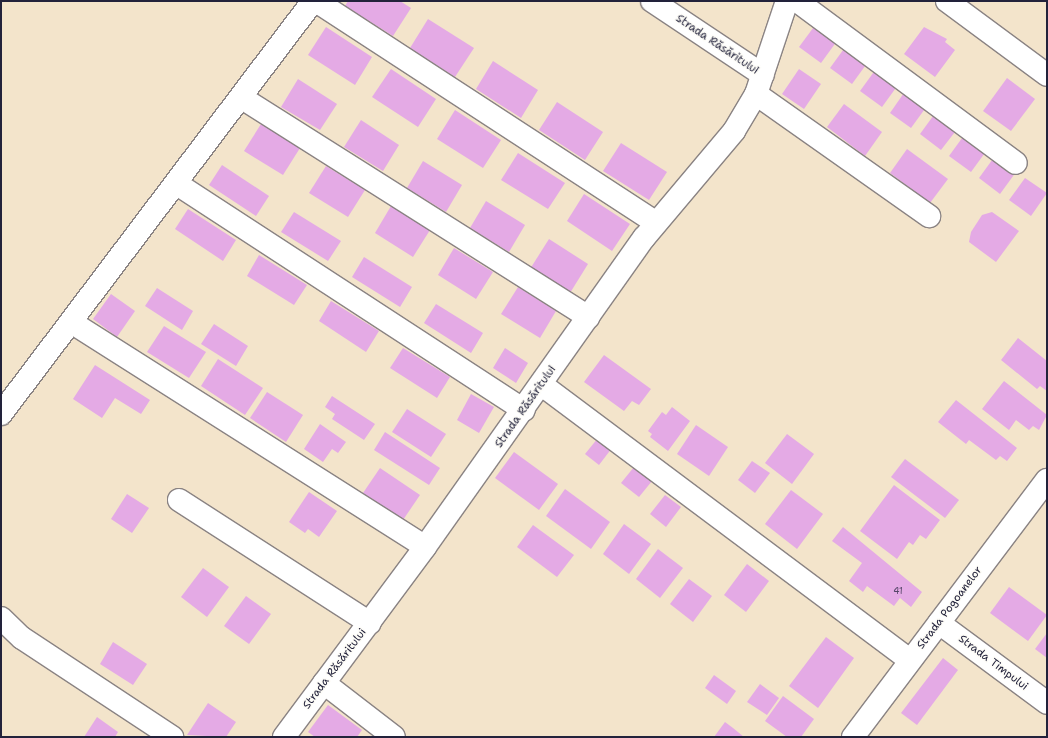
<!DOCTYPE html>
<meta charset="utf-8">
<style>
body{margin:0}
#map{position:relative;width:1048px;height:738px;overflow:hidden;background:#f3e4cb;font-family:"Shantell Sans",sans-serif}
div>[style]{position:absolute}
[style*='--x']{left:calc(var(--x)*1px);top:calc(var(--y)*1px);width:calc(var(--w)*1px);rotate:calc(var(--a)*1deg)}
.building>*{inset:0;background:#e4aae5}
.roads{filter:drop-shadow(1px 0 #8a8383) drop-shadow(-1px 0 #8a8383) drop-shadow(0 1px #8a8383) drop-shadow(0 -1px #8a8383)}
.minor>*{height:22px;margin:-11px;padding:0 11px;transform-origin:11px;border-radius:11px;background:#fff}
span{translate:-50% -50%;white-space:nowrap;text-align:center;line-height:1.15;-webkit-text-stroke:3px #fdfcf7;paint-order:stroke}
.number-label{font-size:9px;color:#524466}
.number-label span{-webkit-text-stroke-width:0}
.street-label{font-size:11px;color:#22223b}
.frame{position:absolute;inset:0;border:2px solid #22223b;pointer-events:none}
</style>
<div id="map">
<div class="building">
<div style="clip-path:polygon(348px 1px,400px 1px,411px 8px,393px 36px,345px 6px)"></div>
<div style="clip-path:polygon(428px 19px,474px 48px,455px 77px,410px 48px)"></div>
<div style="clip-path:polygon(816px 24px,837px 41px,821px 63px,799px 47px)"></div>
<div style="clip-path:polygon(326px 27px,372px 57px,355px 85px,308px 55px)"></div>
<div style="clip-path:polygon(924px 27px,947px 39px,945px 42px,955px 50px,935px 77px,904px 54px)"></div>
<div style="clip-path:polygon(846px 46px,868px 62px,852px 84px,830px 68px)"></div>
<div style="clip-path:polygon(493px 61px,538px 90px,521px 118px,476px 89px)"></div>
<div style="clip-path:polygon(391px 69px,436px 99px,418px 127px,372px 97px)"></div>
<div style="clip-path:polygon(799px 69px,821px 84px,804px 109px,782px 94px)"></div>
<div style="clip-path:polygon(876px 69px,898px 85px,882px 107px,860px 91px)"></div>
<div style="clip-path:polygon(1007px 78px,1035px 99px,1011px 131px,983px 111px)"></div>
<div style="clip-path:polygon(298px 79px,337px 104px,320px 130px,281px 107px)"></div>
<div style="clip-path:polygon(906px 90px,927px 106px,911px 128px,890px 113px)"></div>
<div style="clip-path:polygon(557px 102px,603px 132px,585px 160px,539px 130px)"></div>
<div style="clip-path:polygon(844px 104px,882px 132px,865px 156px,827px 127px)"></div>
<div style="clip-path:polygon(455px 110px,501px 140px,483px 168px,437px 139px)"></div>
<div style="clip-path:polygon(936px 112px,958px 128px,941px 150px,920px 134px)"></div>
<div style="clip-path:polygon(361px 120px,399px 145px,383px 171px,344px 147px)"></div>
<div style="clip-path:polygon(261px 124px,300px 148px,283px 175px,244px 151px)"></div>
<div style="clip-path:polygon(965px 134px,987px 150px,971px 172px,949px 156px)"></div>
<div style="clip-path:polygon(621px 143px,667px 172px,649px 200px,603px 171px)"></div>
<div style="clip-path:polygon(907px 149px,948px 179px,930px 203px,890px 173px)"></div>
<div style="clip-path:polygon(518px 153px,565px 183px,548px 209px,501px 180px)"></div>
<div style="clip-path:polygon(995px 156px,1016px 172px,1000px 194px,979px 178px)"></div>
<div style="clip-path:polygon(423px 161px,462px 185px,446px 212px,407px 188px)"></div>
<div style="clip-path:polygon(222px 165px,269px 196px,256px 216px,209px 185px)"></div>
<div style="clip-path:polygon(326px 166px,365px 190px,348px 217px,309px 193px)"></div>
<div style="clip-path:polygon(1025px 178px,1047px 193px,1031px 216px,1009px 200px)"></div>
<div style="clip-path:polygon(584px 194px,630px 224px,612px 251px,567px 221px)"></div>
<div style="clip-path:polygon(486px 201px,525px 225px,509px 252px,470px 228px)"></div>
<div style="clip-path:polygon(391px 206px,430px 230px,413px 257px,375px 233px)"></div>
<div style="clip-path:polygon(188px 209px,236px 240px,223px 261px,175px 229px)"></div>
<div style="clip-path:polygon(294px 212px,341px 241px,328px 261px,281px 232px)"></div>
<div style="clip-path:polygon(992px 212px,1019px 231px,996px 262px,969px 242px,971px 232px,982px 215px)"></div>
<div style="clip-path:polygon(549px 239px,588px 264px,570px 293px,530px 269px)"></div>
<div style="clip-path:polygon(454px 248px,493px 272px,476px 299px,438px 275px)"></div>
<div style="clip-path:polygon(259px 255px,307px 285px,294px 305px,247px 276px)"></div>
<div style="clip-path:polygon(364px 257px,412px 287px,400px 307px,352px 277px)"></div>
<div style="clip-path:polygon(518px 287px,556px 311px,540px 338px,501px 314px)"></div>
<div style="clip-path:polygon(157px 288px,193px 311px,182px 330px,145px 306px)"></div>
<div style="clip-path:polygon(111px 294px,135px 311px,117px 337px,93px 319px)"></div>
<div style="clip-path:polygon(331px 301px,379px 331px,366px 352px,319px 321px)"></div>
<div style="clip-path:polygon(436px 304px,483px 333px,471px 353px,424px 323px)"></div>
<div style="clip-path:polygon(214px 324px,248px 346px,236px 366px,201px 344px)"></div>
<div style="clip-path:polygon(164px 326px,206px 352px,189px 378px,147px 352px)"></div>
<div style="clip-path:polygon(1018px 338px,1047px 361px,1047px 391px,1040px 386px,1037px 389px,1001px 360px)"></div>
<div style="clip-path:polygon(403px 348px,450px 377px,437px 398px,390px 368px)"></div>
<div style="clip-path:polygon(505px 348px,528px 363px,516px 383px,493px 368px)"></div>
<div style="clip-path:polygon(604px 355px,651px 389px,639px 405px,632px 401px,624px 411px,584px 382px)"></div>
<div style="clip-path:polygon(218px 359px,263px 388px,245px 415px,201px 386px)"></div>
<div style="clip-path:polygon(95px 365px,150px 400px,141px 414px,115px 398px,102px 418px,73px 399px)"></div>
<div style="clip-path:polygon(1004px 381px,1047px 415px,1039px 430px,1033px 426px,1029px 430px,1016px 420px,1009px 430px,982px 409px)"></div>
<div style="clip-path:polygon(267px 392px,303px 415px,286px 442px,250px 418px)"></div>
<div style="clip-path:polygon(471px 394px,494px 407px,479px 433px,457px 420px)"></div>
<div style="clip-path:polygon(332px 396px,375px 424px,364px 440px,332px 419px,335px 414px,325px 407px)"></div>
<div style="clip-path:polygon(956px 400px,1017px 448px,1007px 461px,1000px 456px,996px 460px,969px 440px,966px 444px,938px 422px)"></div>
<div style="clip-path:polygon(672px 407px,690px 421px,668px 451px,650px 437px,652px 434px,648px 431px,662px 412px,666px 415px)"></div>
<div style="clip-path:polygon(407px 409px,446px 434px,431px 457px,392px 432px)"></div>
<div style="clip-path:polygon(320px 424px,346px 442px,338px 453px,332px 449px,323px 462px,304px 449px)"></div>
<div style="clip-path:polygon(696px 425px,728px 447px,709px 476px,677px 454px)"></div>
<div style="clip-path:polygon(385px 432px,440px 468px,429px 485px,374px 450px)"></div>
<div style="clip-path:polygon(787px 434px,814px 454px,792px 484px,765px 463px)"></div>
<div style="clip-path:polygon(598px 438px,612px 448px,599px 465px,585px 454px)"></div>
<div style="clip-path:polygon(514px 452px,558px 484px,539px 510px,495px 478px)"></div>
<div style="clip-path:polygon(905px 459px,959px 500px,945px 518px,891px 477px)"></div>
<div style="clip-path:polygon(752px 461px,770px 473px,755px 493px,738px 480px)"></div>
<div style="clip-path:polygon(634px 467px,652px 481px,639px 497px,621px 483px)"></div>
<div style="clip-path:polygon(380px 468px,420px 495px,403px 520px,363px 493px)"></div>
<div style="clip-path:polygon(894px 485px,940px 520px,926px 539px,920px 535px,913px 545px,909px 542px,897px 559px,860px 531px)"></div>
<div style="clip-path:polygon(565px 489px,610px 522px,591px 549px,546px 516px)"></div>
<div style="clip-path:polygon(791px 490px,823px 514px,797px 549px,765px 524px)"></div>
<div style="clip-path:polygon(309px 492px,337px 511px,319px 537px,308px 529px,305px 533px,289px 522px)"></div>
<div style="clip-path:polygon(127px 494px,149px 508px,132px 533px,111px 519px)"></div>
<div style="clip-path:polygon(665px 495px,681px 507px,666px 527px,650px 514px)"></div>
<div style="clip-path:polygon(624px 524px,651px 544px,629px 574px,603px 554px)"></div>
<div style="clip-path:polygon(533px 525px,574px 555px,557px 577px,517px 547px)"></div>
<div style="clip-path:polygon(843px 527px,922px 592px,911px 607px,900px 598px,894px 606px,867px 586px,863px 592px,849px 581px,862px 563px,832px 541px)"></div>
<div style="clip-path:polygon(658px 549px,683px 568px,660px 598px,636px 579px)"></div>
<div style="clip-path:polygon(747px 564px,769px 581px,746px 612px,724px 595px)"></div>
<div style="clip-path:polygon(203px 568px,229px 587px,207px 617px,181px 597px)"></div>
<div style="clip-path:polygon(689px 579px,712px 596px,693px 622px,670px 604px)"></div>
<div style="clip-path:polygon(1009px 587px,1047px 615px,1028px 641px,990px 613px)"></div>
<div style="clip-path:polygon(246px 596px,271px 614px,249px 644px,224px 626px)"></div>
<div style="clip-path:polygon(1047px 633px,1047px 658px,1035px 649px)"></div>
<div style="clip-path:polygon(826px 637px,854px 658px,818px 708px,789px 686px)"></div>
<div style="clip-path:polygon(113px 642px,147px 664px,133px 685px,100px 664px)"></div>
<div style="clip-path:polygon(943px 658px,958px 670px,917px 725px,901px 713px)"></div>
<div style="clip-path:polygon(714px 675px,736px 691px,727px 704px,705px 688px)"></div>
<div style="clip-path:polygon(760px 684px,779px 698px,767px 715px,747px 702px)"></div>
<div style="clip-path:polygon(783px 696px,814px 719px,801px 737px,787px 737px,765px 721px)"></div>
<div style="clip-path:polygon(208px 703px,236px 722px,226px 737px,187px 735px)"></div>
<div style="clip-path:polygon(328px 705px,362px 730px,357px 737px,315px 737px,308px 732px)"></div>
<div style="clip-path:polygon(97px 717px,118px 732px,115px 737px,84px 737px)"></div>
<div style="clip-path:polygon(725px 722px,733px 728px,744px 737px,714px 737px)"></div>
</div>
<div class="roads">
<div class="minor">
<div style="--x:316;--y:1;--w:406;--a:33.1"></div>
<div style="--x:652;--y:1;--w:133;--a:33.7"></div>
<div style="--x:797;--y:1;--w:272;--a:36.5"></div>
<div style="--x:947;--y:1;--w:124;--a:36.5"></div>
<div style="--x:756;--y:94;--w:212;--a:35.2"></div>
<div style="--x:242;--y:98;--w:410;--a:32.3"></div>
<div style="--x:177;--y:184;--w:414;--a:33.1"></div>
<div style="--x:71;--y:322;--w:419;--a:32.4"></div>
<div style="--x:542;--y:385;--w:459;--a:36.8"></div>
<div style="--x:1;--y:414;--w:518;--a:-52.93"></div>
<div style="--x:179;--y:500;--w:227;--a:32.8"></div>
<div style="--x:1;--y:618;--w:29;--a:44"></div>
<div style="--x:22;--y:638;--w:180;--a:33.4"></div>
<div style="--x:939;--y:623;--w:134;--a:36.5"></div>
<div style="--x:324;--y:683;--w:88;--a:37.6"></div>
<div style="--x:284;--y:737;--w:237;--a:-53.4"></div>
<div style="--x:425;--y:547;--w:379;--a:-54.7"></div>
<div style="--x:644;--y:238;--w:140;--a:-49.9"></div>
<div style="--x:734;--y:131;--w:43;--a:-59.3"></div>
<div style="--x:756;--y:94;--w:98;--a:-71.6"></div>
<div style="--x:853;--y:737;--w:322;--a:-53"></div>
</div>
</div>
<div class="number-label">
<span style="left:898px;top:591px">41</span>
</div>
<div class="street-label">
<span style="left:717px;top:45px;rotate:34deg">Strada Răsăritului</span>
<span style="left:526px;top:407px;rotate:-55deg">Strada Răsăritului</span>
<span style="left:950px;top:608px;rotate:-53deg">Strada Pogoanelor</span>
<span style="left:993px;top:663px;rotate:37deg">Strada Timpului</span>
<span style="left:335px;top:669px;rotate:-53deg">Strada Răsăritului</span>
</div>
<div class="frame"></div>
</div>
